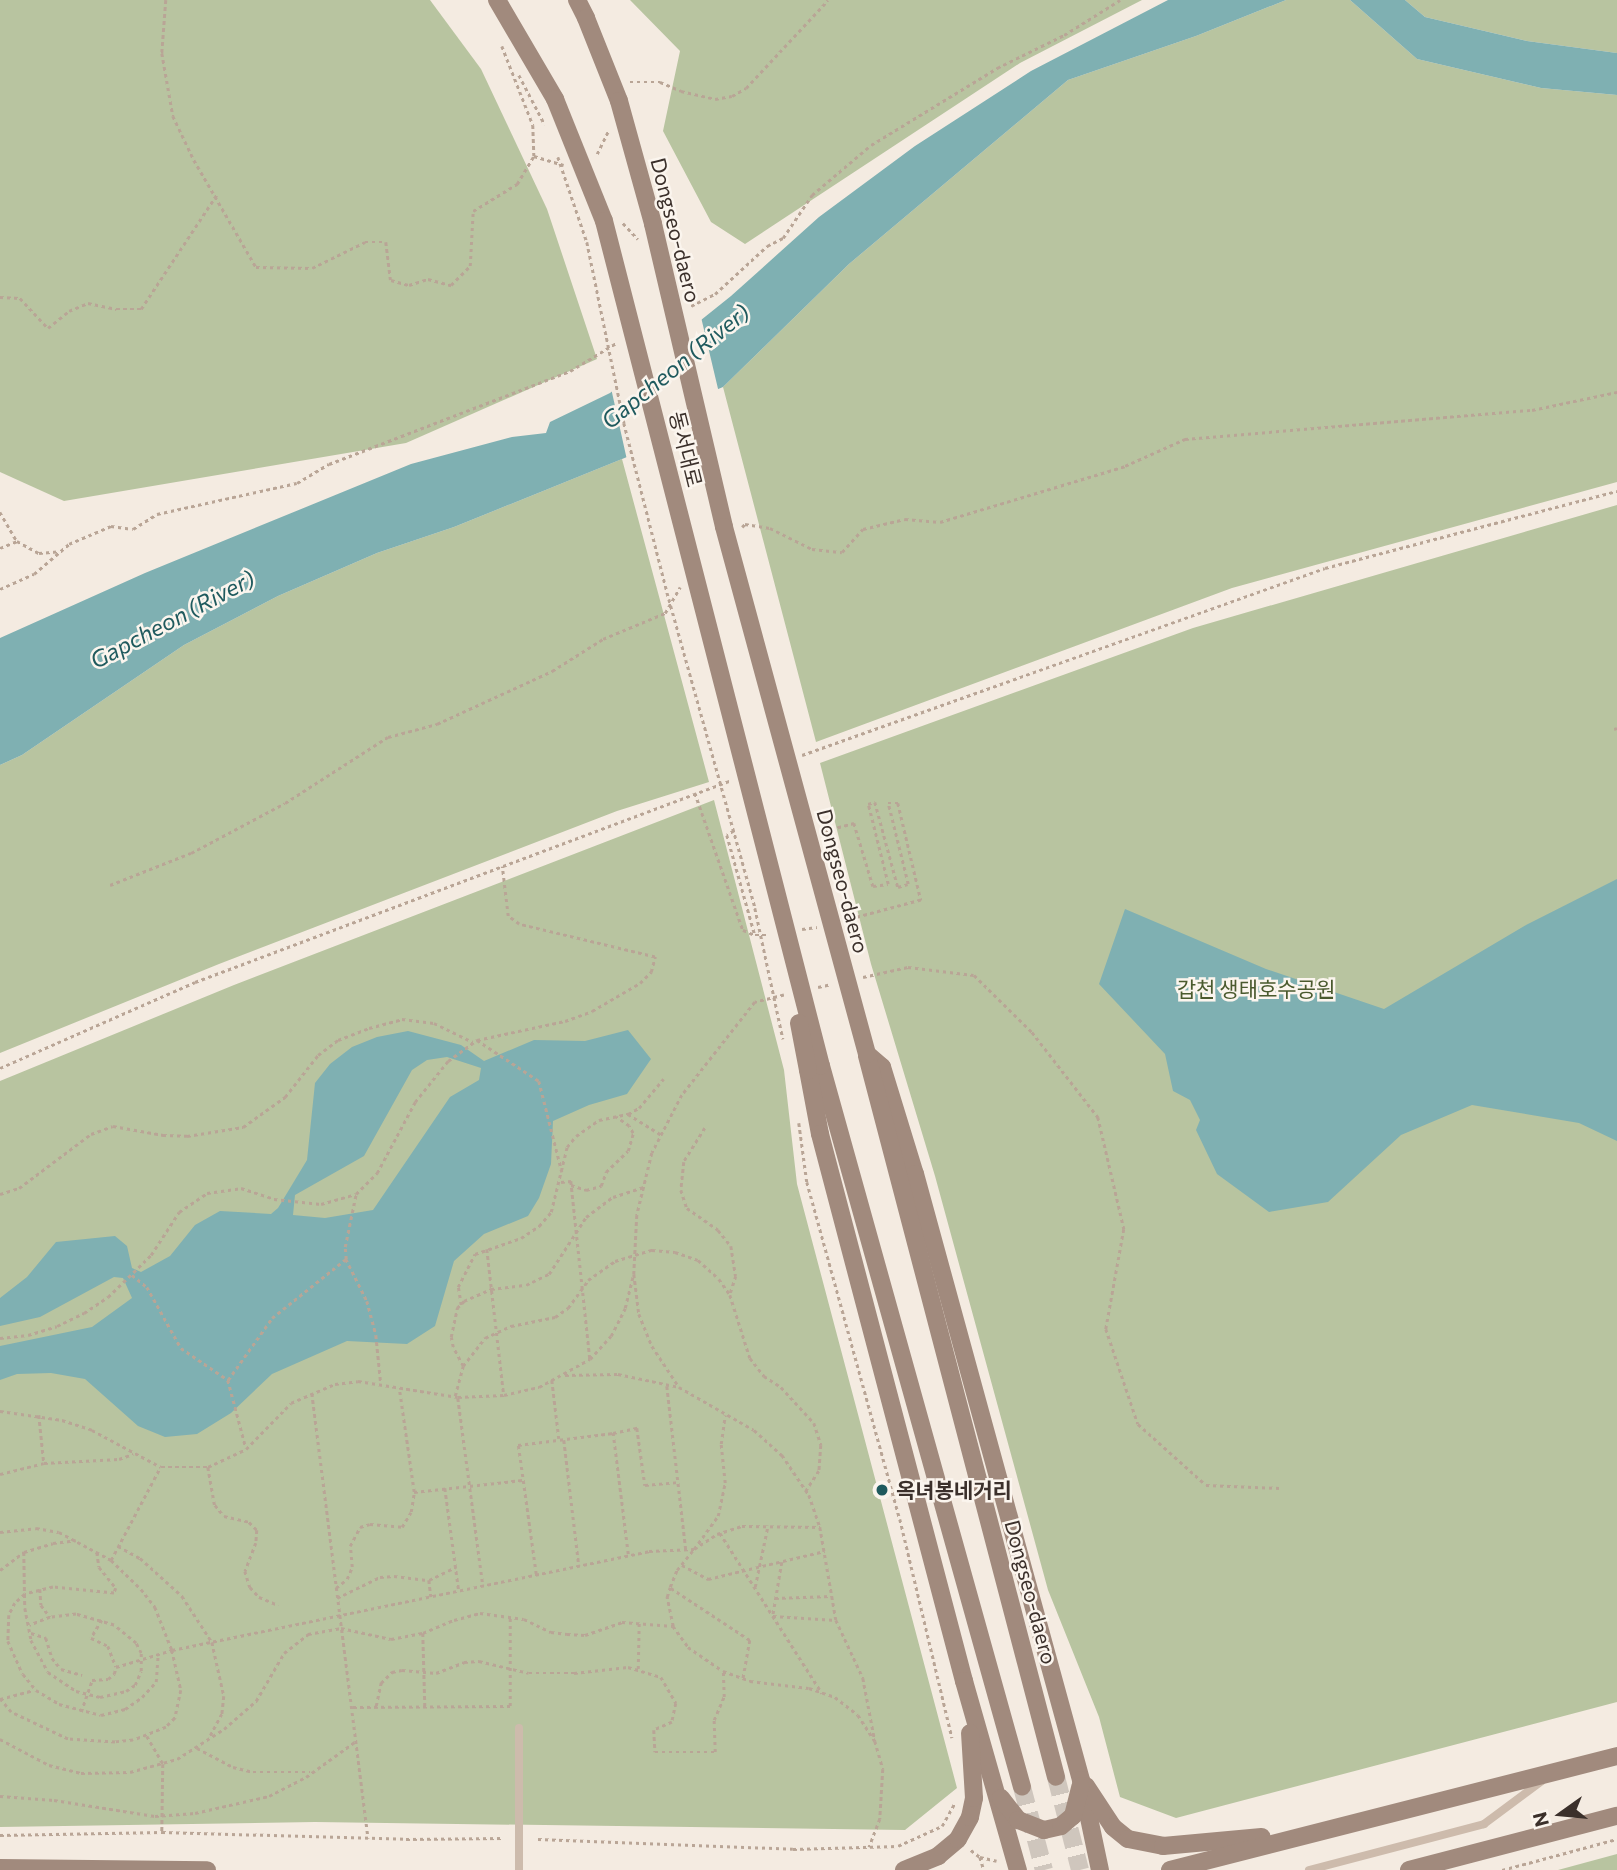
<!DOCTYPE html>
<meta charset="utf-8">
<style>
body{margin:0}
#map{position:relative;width:1617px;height:1870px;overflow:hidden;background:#f4ebe1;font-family:Commissioner,"Noto Sans KR",sans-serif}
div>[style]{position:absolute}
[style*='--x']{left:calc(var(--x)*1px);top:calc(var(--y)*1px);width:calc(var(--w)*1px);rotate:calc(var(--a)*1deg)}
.green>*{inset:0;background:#b8c4a0}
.water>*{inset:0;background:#7fb0b2}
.pier>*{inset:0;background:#f4ebe1}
.secondary-tunnel>*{height:18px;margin-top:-9px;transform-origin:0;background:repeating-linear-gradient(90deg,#cfc6bd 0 18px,transparent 0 27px)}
.path>*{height:2.5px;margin-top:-1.25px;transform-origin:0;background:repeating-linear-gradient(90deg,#b9a596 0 3.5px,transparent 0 7px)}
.lane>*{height:8px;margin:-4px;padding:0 4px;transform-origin:4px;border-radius:4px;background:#cdbbac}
.secondary>*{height:18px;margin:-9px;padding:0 9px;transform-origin:9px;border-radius:9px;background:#a18a7d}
.path-bridge>*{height:2.5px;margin-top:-1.25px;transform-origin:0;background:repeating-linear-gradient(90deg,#b9a596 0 3.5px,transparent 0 7px)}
.secondary-bridge>*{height:18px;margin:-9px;padding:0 9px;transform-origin:9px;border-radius:9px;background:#a18a7d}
.dots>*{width:19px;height:19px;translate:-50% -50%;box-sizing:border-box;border:4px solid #fbf5ee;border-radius:50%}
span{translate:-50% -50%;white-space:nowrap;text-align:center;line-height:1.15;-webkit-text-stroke:5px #fbf5ee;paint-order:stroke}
.street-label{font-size:21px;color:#3b302b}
.park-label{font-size:21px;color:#4a5a2e}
.poi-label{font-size:21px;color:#3b302b;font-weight:700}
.left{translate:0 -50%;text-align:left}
.water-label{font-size:23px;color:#1f5a5e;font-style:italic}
.north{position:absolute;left:1526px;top:1779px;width:70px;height:70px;-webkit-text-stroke:5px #fbf5ee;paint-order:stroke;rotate:255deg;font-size:19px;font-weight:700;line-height:28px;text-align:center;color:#3b302b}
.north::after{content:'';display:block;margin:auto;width:24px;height:32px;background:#3b302b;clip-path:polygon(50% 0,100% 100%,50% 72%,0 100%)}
</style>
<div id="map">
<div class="green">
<div style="clip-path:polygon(0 0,430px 0,481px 69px,547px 209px,597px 359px,406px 443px,64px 501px,0 472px)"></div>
<div style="clip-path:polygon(630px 0,1142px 0,1020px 63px,745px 244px,711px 222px,663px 131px,680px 51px)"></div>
<div style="clip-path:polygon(1286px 0,1350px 0,1417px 59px,1541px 88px,1617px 95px,1617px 482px,1232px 588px,816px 742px,723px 387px,849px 264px,1068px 80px,1196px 36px)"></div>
<div style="clip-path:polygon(1405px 0,1617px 0,1617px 53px,1527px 41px,1425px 17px)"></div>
<div style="clip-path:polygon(622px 459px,709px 782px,617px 811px,219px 964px,0 1053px,0 765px,22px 755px,184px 645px,278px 596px,377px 553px,454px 527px)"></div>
<div style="clip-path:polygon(1617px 505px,1617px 1702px,1176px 1818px,1120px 1797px,1099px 1717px,1048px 1590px,935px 1176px,871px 964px,820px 763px,1193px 628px)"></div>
<div style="clip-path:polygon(714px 800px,784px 1070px,797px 1184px,957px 1788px,905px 1830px,315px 1822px,0 1827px,0 1081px,234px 985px)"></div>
<div style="clip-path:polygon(1617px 1854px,1617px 1870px,1558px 1870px)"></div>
</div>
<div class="water">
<div style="clip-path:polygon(1168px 0,1286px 0,1196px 36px,1068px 80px,849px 264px,723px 387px,652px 417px,627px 457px,454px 527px,377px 553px,278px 596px,184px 645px,22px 755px,0 765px,0 638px,145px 573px,411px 464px,512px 437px,546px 433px,550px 422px,610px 393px,731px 296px,819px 217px,915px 146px,1031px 71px)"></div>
<div style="clip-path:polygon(1350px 0,1405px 0,1425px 17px,1527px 41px,1617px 53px,1617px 95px,1541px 88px,1417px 59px)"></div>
<div style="clip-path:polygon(1617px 879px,1617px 1141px,1579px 1123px,1472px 1105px,1401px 1135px,1328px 1202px,1269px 1212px,1217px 1174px,1196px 1130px,1200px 1120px,1190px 1100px,1173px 1091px,1165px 1054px,1099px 984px,1125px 909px,1266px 969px,1384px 1009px,1526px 925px)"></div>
<div style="clip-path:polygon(evenodd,628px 1030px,651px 1059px,627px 1094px,589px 1105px,553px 1121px,551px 1164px,539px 1198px,528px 1216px,484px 1234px,454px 1261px,435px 1326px,407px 1344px,347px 1341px,272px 1374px,231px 1413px,197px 1434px,165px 1437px,138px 1426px,85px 1379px,51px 1373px,17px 1374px,0 1380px,0 1346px,92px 1327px,132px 1298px,123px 1278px,114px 1277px,40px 1317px,0 1326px,0 1298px,27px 1277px,56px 1242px,115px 1236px,127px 1246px,132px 1268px,141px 1272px,170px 1256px,195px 1225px,220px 1211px,271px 1214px,278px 1208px,307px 1160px,315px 1083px,330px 1064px,352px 1047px,377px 1037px,408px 1031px,461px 1045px,484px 1061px,534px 1040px,585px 1041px,628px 1030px,447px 1057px,481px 1068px,479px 1080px,450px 1097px,373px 1210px,325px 1218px,293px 1215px,295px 1195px,364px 1156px,412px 1070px,427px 1060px,447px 1057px)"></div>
</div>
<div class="pier">
<div style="clip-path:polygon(701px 317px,719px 393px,654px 420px,627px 460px,611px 388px)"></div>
</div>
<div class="secondary-tunnel">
<div style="--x:1056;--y:1777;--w:96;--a:75.5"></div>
<div style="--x:1022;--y:1787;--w:86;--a:75.2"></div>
</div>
<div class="path">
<div style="--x:166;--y:0;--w:53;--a:94.3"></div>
<div style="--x:162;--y:53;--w:64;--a:80.1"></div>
<div style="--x:173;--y:116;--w:49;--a:64.5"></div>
<div style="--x:194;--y:160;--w:124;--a:59.9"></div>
<div style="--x:256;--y:267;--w:56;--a:1"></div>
<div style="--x:312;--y:268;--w:59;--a:-26.1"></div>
<div style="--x:365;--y:242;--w:21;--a:0"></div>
<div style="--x:386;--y:242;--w:38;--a:83"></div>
<div style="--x:391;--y:280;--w:19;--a:16"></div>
<div style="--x:409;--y:285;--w:20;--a:-18"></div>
<div style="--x:428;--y:279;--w:24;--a:15"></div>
<div style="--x:451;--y:285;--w:27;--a:-45"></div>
<div style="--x:470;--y:266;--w:55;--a:-86.9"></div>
<div style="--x:473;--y:211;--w:52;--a:-31.5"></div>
<div style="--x:517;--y:184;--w:33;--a:-59"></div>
<div style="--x:502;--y:46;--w:85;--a:68.6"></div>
<div style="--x:533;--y:125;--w:31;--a:88"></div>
<div style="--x:534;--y:156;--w:31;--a:17"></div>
<div style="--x:630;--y:82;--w:30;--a:0"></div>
<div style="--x:660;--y:82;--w:23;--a:23"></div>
<div style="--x:681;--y:91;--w:35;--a:13"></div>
<div style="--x:715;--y:99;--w:17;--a:-10"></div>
<div style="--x:732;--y:96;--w:16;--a:-30"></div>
<div style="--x:746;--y:88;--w:120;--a:-47"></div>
<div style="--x:597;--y:154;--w:25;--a:-64"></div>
<div style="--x:623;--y:223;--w:22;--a:47"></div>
<div style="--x:0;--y:297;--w:20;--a:3"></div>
<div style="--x:20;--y:298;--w:41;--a:47"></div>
<div style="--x:48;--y:328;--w:27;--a:-39"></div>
<div style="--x:69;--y:311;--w:21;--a:-23"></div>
<div style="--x:88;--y:303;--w:29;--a:12"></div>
<div style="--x:116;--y:309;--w:25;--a:0"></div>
<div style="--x:141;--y:309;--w:138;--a:-56.5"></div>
<div style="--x:691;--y:306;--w:27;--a:-27"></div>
<div style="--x:715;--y:294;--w:71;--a:-42.7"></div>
<div style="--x:767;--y:246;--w:18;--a:-27"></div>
<div style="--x:783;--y:238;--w:52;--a:-56"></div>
<div style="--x:812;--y:195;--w:77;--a:-40.3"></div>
<div style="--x:871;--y:145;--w:148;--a:-31.4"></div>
<div style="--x:997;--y:68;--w:75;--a:-26.2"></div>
<div style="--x:1064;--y:35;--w:66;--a:-32"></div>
<div style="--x:0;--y:512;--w:34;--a:60"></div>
<div style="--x:17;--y:541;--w:25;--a:29"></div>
<div style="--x:39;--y:553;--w:21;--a:-5"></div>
<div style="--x:742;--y:527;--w:4;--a:-45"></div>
<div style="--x:745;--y:524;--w:25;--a:9"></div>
<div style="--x:770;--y:528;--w:47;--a:26.6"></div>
<div style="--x:812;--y:549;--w:30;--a:6"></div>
<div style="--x:842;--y:552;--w:31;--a:-48"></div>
<div style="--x:863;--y:529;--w:43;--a:-13.4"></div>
<div style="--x:905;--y:519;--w:35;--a:5"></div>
<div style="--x:940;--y:522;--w:193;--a:-16.8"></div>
<div style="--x:1125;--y:466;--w:66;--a:-24.2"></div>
<div style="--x:1185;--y:439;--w:348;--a:-4.8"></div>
<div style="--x:1532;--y:410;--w:87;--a:-12"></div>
<div style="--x:0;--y:548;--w:18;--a:-22"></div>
<div style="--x:0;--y:589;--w:37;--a:-24"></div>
<div style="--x:34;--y:574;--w:46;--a:-40.6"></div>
<div style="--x:69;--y:544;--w:46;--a:-23.2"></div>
<div style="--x:111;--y:526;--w:22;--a:8"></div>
<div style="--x:133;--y:529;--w:28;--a:-32"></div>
<div style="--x:157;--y:514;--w:143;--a:-12.5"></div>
<div style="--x:297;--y:483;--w:37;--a:-31"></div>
<div style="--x:329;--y:464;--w:258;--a:-21.1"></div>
<div style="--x:570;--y:371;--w:54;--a:-31.3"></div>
<div style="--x:1614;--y:729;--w:3;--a:-18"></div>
<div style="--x:802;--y:755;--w:555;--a:-19.67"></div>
<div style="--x:1325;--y:568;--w:302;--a:-14.8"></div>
<div style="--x:695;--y:793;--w:145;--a:70.7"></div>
<div style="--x:743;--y:930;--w:13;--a:23"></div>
<div style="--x:755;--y:935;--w:13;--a:0"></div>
<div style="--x:734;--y:831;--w:8;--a:150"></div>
<div style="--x:727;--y:835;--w:104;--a:74.4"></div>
<div style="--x:824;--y:831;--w:31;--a:-15"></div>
<div style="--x:854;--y:823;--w:66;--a:73.2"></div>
<div style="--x:873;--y:886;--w:15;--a:-8"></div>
<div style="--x:888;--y:884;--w:82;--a:-104"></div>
<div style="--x:868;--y:804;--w:7;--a:-16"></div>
<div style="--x:875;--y:802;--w:88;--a:74.9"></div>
<div style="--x:898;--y:887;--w:10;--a:-17"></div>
<div style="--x:908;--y:884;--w:83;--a:-103.9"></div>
<div style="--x:888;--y:803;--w:10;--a:0"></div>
<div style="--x:898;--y:803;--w:100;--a:76.7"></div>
<div style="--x:921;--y:900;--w:77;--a:164.9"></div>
<div style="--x:110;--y:885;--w:87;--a:-21.6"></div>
<div style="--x:191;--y:853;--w:106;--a:-28"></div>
<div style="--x:285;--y:803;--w:122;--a:-32.7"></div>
<div style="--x:388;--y:737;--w:51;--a:-14.9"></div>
<div style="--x:437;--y:724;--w:127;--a:-24.7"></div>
<div style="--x:552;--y:671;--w:60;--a:-32.1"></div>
<div style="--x:603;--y:639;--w:67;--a:-22.8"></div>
<div style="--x:665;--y:613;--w:30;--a:-60"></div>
<div style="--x:802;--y:929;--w:15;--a:-8"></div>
<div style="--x:863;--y:977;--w:46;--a:-12.5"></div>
<div style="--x:908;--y:967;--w:66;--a:6.9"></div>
<div style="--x:974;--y:975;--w:81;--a:44.5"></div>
<div style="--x:1032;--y:1032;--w:108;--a:52.2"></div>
<div style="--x:1098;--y:1117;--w:115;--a:76.9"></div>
<div style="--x:1124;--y:1229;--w:102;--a:100.2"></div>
<div style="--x:1106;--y:1329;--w:100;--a:71.4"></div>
<div style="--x:1138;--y:1424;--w:91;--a:41.9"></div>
<div style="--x:1206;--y:1485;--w:74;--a:2.3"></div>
<div style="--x:818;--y:987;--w:14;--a:-12"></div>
<div style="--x:784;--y:995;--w:30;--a:166"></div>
<div style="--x:755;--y:1002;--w:118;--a:128.1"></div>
<div style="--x:682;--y:1095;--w:65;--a:117.3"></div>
<div style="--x:652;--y:1153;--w:64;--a:103.6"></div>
<div style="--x:637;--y:1215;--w:59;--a:92.9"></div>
<div style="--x:634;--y:1274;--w:40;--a:82.9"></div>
<div style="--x:639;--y:1314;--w:35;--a:68"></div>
<div style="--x:652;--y:1346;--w:49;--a:56.6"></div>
<div style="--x:679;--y:1387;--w:86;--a:29.8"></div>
<div style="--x:754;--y:1430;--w:38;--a:42"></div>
<div style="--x:782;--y:1455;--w:48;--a:56"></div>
<div style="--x:809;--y:1495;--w:34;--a:71"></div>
<div style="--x:820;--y:1527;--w:94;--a:80.2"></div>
<div style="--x:836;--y:1620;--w:64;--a:65"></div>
<div style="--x:863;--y:1678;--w:64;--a:79.2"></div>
<div style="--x:477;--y:1040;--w:74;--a:33.5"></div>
<div style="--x:539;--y:1081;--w:94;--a:75.8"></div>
<div style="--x:0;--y:1068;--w:213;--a:-23.8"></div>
<div style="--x:195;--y:982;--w:571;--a:-20.63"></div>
<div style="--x:628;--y:1114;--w:39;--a:32"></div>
<div style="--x:799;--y:1123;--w:60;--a:82.3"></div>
<div style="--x:807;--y:1182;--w:350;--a:74.6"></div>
<div style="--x:900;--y:1519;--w:225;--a:76.6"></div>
<div style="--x:705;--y:1128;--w:40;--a:122"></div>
<div style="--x:684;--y:1162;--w:28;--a:96"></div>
<div style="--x:681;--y:1190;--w:19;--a:72"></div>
<div style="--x:687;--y:1208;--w:38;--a:35"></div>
<div style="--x:718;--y:1230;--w:21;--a:51"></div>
<div style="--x:731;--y:1246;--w:30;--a:81"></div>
<div style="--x:736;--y:1276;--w:20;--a:108"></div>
<div style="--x:561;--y:1182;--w:10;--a:-6"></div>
<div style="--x:571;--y:1181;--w:179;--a:83.9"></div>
<div style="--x:571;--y:1185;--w:16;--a:18"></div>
<div style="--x:586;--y:1190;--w:16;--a:-15"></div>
<div style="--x:601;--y:1186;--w:15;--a:-70"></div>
<div style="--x:606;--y:1172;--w:30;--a:-44"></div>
<div style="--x:628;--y:1151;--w:19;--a:-74"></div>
<div style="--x:633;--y:1133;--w:8;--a:-120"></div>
<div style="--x:629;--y:1126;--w:16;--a:-145"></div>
<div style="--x:0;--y:1194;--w:20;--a:-18"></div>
<div style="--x:19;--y:1188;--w:90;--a:-36.9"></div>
<div style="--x:91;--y:1134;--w:23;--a:-20"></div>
<div style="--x:113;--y:1126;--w:51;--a:10.2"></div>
<div style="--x:163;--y:1135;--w:24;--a:2"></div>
<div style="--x:187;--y:1136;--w:57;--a:-9.1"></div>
<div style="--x:243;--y:1127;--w:52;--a:-35.5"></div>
<div style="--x:285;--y:1097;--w:53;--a:-51.8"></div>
<div style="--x:318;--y:1055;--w:25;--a:-37"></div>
<div style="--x:338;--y:1040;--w:33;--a:-21"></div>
<div style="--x:369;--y:1028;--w:34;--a:-15"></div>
<div style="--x:402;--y:1019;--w:32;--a:7"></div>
<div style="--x:434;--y:1023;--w:43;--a:26"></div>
<div style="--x:487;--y:1249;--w:147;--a:83.4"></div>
<div style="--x:346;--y:1259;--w:12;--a:-95"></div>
<div style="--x:345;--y:1247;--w:54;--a:-78.3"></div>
<div style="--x:132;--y:1275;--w:19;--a:39"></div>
<div style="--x:147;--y:1287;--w:70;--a:60.9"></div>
<div style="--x:181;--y:1348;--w:57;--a:34.2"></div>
<div style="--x:228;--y:1380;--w:70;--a:75.2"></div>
<div style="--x:461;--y:1305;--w:18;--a:-99"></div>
<div style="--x:458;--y:1287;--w:37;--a:-63"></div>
<div style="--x:475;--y:1254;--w:49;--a:-19.2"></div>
<div style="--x:521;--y:1238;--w:22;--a:-34"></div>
<div style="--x:539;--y:1226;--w:18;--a:-49"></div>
<div style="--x:551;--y:1212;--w:67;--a:-76.2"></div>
<div style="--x:567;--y:1147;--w:14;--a:-51"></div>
<div style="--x:576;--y:1136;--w:28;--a:-35"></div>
<div style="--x:599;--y:1120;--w:30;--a:-12"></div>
<div style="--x:628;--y:1114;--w:13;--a:-29"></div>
<div style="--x:639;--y:1108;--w:38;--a:-50"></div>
<div style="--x:0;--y:1338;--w:28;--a:-6"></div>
<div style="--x:28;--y:1335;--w:30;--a:-17"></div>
<div style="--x:57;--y:1326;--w:30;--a:-26"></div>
<div style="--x:84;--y:1313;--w:29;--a:-34"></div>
<div style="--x:108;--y:1297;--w:60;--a:-44.3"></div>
<div style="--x:151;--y:1255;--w:51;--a:-56.9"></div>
<div style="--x:179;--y:1212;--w:34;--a:-34"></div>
<div style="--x:207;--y:1193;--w:34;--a:-8"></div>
<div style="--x:241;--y:1188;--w:35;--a:18"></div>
<div style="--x:274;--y:1199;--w:47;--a:6.1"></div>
<div style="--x:321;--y:1204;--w:36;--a:-16"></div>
<div style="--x:356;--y:1194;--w:30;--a:-45"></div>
<div style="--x:377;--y:1173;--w:81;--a:-61.8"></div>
<div style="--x:415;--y:1102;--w:53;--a:-51.2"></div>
<div style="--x:448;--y:1061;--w:36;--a:-36"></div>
<div style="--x:477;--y:1040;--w:90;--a:-12.2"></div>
<div style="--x:565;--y:1021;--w:29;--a:-20"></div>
<div style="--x:592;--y:1011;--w:56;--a:-30.3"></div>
<div style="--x:640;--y:983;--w:16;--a:-45"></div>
<div style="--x:651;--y:972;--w:16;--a:-75"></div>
<div style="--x:655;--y:957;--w:140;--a:-166.4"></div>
<div style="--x:519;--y:924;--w:14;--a:-144"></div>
<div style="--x:508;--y:916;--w:50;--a:-96.8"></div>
<div style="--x:463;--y:1366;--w:21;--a:-118"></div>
<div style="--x:453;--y:1347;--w:10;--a:-101"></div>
<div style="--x:451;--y:1337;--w:30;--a:-78"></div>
<div style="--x:457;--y:1308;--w:10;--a:-45"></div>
<div style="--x:464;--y:1301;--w:30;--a:-24"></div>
<div style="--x:491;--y:1289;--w:35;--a:-7"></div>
<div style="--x:526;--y:1285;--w:25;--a:-26"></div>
<div style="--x:549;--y:1274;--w:68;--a:-57"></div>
<div style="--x:586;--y:1217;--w:34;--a:-37"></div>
<div style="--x:613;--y:1197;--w:33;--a:-18"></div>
<div style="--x:565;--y:1375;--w:53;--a:-1.1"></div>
<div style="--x:618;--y:1374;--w:62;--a:12"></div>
<div style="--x:228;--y:1380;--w:76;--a:-54.6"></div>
<div style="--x:272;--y:1318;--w:95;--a:-38.6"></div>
<div style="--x:346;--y:1259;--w:47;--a:63.4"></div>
<div style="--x:367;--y:1301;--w:35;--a:75"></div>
<div style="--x:376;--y:1335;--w:49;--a:84.2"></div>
<div style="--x:552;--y:1380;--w:59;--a:83.2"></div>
<div style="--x:667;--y:1386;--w:165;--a:83.4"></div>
<div style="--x:312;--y:1393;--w:449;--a:82.8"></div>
<div style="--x:455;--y:1396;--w:31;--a:-75"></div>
<div style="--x:463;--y:1366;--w:36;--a:-52"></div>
<div style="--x:485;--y:1338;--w:29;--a:-25"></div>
<div style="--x:511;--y:1326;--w:45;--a:-11.6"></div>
<div style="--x:555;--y:1317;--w:16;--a:-35"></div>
<div style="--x:568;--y:1308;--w:34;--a:-54"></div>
<div style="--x:588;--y:1280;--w:33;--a:-35"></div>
<div style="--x:615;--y:1261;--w:39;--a:-17"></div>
<div style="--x:652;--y:1250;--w:23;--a:5"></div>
<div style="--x:675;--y:1252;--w:24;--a:19"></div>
<div style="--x:698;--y:1260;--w:28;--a:42"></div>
<div style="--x:719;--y:1279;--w:19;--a:55"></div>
<div style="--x:730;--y:1295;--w:66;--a:72.4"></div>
<div style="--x:750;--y:1358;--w:23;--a:52"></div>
<div style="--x:764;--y:1376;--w:20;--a:33"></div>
<div style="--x:781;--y:1387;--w:49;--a:47.5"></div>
<div style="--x:814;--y:1423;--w:23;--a:72"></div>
<div style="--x:821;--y:1445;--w:26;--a:94"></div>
<div style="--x:819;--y:1471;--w:24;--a:123"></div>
<div style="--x:458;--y:1398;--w:189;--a:82.4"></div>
<div style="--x:0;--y:1411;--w:63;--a:8.3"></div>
<div style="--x:62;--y:1420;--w:32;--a:18"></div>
<div style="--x:92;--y:1430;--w:78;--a:28.2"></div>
<div style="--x:161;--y:1467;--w:47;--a:0"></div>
<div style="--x:208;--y:1467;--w:42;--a:-25.3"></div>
<div style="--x:246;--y:1449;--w:64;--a:-45.6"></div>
<div style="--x:291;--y:1403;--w:48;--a:-23.4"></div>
<div style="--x:335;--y:1384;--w:23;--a:-7"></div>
<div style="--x:358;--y:1381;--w:101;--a:9.1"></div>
<div style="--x:458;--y:1397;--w:46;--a:-2.5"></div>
<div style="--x:504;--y:1395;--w:36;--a:-13"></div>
<div style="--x:539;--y:1387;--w:58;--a:-28.8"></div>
<div style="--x:590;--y:1359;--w:31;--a:-48"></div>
<div style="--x:611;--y:1336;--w:31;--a:-63"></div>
<div style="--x:625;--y:1308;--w:34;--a:-76"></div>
<div style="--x:39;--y:1415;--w:48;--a:84.1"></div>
<div style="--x:564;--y:1440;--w:127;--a:83.2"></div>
<div style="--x:208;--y:1467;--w:39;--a:80"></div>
<div style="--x:215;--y:1505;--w:14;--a:51"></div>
<div style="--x:224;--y:1516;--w:26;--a:13"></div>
<div style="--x:249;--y:1522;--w:11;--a:45"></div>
<div style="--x:257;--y:1530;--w:13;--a:94"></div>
<div style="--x:256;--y:1543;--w:30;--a:111"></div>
<div style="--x:245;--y:1571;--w:17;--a:73"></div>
<div style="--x:250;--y:1587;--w:13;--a:48"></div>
<div style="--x:259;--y:1597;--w:21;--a:23"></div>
<div style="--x:0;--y:1474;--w:45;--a:-14"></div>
<div style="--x:44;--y:1463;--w:75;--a:-3.1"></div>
<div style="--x:119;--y:1459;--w:15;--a:-20"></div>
<div style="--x:445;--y:1488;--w:104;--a:82.3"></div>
<div style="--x:414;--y:1492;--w:109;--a:-6.3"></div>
<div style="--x:0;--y:1532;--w:36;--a:-6"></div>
<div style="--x:36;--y:1528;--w:23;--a:10"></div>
<div style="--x:59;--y:1532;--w:59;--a:28.3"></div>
<div style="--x:111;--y:1560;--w:42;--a:44"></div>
<div style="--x:141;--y:1589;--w:23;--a:52"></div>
<div style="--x:155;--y:1607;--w:46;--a:68.4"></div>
<div style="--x:172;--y:1650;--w:41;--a:77.3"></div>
<div style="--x:181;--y:1690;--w:29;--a:102"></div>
<div style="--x:175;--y:1718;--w:13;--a:135"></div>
<div style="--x:166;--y:1727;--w:35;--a:158"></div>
<div style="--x:133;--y:1740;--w:18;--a:174"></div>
<div style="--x:115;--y:1742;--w:47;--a:-176.3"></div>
<div style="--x:68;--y:1739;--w:63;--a:-154.7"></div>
<div style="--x:11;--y:1712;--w:17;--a:-130"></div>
<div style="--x:720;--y:1533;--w:190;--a:57.5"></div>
<div style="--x:118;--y:1546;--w:25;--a:29"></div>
<div style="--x:140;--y:1558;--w:57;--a:42.1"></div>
<div style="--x:182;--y:1596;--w:55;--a:56.9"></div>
<div style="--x:212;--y:1642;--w:55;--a:77.5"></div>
<div style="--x:224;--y:1696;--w:18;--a:96"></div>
<div style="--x:222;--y:1714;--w:27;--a:118"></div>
<div style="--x:24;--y:1552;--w:56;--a:89"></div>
<div style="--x:25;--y:1608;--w:33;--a:79"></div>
<div style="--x:31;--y:1640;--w:36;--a:62"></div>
<div style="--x:48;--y:1672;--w:34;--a:34"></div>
<div style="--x:76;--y:1691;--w:25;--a:14"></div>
<div style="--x:100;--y:1697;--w:27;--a:-13"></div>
<div style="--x:126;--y:1691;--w:11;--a:-34"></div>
<div style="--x:135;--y:1685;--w:15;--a:-67"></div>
<div style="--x:141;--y:1671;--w:18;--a:-90"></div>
<div style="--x:141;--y:1653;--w:11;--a:-117"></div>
<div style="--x:136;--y:1643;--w:28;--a:-141"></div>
<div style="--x:114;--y:1625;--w:40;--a:-164"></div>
<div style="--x:76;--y:1614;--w:26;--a:173"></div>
<div style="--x:50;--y:1617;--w:22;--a:158"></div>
<div style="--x:97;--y:1552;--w:15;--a:82"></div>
<div style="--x:99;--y:1567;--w:27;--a:51"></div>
<div style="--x:116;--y:1588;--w:5;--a:112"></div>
<div style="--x:114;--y:1593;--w:61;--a:-174.4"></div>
<div style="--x:53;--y:1587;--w:29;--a:166"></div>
<div style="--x:25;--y:1594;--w:13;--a:138"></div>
<div style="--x:15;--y:1603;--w:13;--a:117"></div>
<div style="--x:9;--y:1615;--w:26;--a:92"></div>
<div style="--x:8;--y:1641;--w:36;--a:66"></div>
<div style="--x:23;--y:1674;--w:21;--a:51"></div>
<div style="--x:36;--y:1690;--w:27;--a:31"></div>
<div style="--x:59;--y:1704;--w:43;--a:14.7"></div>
<div style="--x:101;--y:1715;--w:25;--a:-14"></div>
<div style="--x:125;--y:1709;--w:21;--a:-35"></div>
<div style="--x:142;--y:1697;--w:21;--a:-47"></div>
<div style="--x:156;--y:1682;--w:28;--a:-86"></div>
<div style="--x:628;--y:1554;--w:122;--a:-97.1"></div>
<div style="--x:613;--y:1433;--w:25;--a:-12"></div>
<div style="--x:637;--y:1428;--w:58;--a:82"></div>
<div style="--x:645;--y:1485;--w:33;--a:-5"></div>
<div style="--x:111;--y:1560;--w:104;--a:-62"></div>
<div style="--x:782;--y:1562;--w:55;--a:99.5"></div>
<div style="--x:773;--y:1616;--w:63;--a:3.6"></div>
<div style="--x:682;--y:1565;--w:30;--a:28"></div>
<div style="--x:708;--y:1579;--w:120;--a:-13.5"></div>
<div style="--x:0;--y:1570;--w:30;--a:-37"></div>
<div style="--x:24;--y:1552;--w:30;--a:-17"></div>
<div style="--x:53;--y:1543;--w:23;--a:-7"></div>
<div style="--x:536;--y:1574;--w:130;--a:-97.9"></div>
<div style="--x:518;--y:1445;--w:96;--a:-7.2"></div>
<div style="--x:429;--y:1580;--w:17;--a:83"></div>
<div style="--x:755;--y:1587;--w:63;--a:-78.2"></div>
<div style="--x:336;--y:1588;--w:14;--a:-39"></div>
<div style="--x:347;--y:1579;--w:13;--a:-67"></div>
<div style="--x:352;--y:1567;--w:21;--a:-95"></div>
<div style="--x:350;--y:1546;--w:21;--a:-62"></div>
<div style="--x:360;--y:1527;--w:10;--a:-17"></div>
<div style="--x:370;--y:1524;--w:32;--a:5"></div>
<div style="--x:402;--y:1527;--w:17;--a:-59"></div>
<div style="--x:411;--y:1512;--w:20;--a:-81"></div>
<div style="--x:414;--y:1492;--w:105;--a:-98.2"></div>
<div style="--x:671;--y:1588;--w:95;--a:33.4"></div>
<div style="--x:750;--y:1640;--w:39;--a:100"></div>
<div style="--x:40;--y:1589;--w:16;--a:86"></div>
<div style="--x:41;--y:1605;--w:15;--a:53"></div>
<div style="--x:337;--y:1598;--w:48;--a:-26"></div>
<div style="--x:380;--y:1577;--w:14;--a:-4"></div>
<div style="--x:394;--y:1576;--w:35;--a:7"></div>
<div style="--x:429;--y:1580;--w:30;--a:-26"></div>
<div style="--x:775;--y:1598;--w:56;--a:-2"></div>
<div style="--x:102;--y:1620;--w:21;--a:121"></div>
<div style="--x:91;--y:1638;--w:19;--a:25"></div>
<div style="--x:108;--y:1646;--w:22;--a:69"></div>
<div style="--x:116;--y:1667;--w:59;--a:-16.9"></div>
<div style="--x:172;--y:1650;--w:487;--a:-11.7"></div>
<div style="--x:649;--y:1551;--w:45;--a:-2.5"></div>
<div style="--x:694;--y:1549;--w:41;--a:-54"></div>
<div style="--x:718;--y:1516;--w:34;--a:-78"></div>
<div style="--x:725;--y:1483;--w:39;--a:-96"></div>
<div style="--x:721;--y:1444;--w:29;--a:-82"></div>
<div style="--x:673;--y:1626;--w:30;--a:-102"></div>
<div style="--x:667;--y:1597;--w:10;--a:-73"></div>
<div style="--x:670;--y:1587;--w:18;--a:-68"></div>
<div style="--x:677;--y:1570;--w:27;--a:-51"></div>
<div style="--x:694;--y:1549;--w:27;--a:-33"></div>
<div style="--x:717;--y:1534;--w:26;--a:-18"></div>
<div style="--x:742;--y:1526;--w:78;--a:0.7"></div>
<div style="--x:31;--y:1633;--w:16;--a:18"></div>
<div style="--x:46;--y:1638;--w:21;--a:73"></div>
<div style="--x:52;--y:1658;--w:14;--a:51"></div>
<div style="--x:61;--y:1669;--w:22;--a:16"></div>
<div style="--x:423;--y:1633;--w:73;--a:88.4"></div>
<div style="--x:638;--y:1669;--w:46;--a:-88.8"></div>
<div style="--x:0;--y:1699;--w:35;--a:-15"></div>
<div style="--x:376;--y:1706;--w:24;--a:-78"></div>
<div style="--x:381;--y:1683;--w:16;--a:-45"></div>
<div style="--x:392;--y:1672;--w:10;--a:-11"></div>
<div style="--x:402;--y:1670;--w:34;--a:5"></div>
<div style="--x:436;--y:1673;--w:30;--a:-21"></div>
<div style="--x:464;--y:1662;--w:15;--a:-4"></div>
<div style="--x:479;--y:1661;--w:51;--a:13.5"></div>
<div style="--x:529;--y:1673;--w:45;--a:0"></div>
<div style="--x:574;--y:1673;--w:54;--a:-6.3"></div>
<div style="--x:628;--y:1667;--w:34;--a:17"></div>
<div style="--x:661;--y:1677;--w:30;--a:60"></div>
<div style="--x:676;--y:1703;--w:19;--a:102"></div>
<div style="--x:672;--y:1722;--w:20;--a:156"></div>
<div style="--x:654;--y:1730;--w:22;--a:87"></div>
<div style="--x:655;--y:1752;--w:60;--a:0"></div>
<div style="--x:715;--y:1752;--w:32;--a:-92"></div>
<div style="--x:714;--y:1720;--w:25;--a:-67"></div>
<div style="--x:724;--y:1697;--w:26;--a:-92"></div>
<div style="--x:353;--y:1707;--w:157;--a:-0.4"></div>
<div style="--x:510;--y:1706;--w:89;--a:-90"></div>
<div style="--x:81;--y:1712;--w:34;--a:-71"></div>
<div style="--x:92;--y:1680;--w:16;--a:-4"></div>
<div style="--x:108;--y:1679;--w:8;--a:-40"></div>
<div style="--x:114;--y:1674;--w:7;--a:-74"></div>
<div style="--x:147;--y:1736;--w:32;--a:60"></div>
<div style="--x:163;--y:1764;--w:68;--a:90.8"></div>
<div style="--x:0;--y:1739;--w:55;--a:28"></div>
<div style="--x:49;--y:1765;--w:33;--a:14"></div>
<div style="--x:81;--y:1773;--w:49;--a:-1.2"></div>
<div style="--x:130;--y:1772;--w:49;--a:-15.5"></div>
<div style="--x:177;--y:1759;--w:56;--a:-32.6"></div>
<div style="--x:224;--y:1729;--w:43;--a:-41.2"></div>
<div style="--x:256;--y:1701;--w:56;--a:-59.7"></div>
<div style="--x:284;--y:1653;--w:31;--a:-38"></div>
<div style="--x:308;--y:1634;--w:34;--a:-10"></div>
<div style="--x:341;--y:1628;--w:51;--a:12.4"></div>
<div style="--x:391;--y:1639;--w:33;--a:-11"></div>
<div style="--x:423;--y:1633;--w:34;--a:-23"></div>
<div style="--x:454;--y:1620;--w:27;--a:-15"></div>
<div style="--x:480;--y:1613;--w:44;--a:7.8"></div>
<div style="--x:524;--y:1619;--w:30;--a:26"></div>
<div style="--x:551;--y:1632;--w:16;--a:7"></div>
<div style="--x:567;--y:1634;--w:18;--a:3"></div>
<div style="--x:585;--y:1635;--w:39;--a:-19"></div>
<div style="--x:622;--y:1622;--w:51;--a:4.5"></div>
<div style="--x:673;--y:1626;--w:26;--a:54"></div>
<div style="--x:688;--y:1647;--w:42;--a:34.4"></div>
<div style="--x:723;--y:1671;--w:29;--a:20"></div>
<div style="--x:750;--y:1681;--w:59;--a:6.8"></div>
<div style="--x:809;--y:1688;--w:28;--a:19"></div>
<div style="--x:835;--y:1697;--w:29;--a:38"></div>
<div style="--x:858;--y:1715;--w:31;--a:57"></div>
<div style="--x:875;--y:1741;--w:29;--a:74"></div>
<div style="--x:883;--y:1769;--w:50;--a:93.4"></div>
<div style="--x:880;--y:1819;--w:30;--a:111"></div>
<div style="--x:197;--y:1748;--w:41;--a:27.8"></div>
<div style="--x:233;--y:1767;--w:21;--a:14"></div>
<div style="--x:253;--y:1772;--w:57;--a:0"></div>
<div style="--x:0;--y:1796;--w:54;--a:4.2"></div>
<div style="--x:54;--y:1800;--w:102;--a:9"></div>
<div style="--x:155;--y:1816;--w:40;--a:-4.3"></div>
<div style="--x:195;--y:1813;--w:76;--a:-12.9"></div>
<div style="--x:269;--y:1796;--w:42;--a:-27.2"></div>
<div style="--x:306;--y:1777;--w:62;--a:-35.8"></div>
<div style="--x:0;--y:1835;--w:162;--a:-1.1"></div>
<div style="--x:162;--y:1832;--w:244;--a:1.6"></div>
<div style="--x:406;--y:1839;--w:98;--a:-0.6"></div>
<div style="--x:538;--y:1839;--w:255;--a:2.2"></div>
<div style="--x:793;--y:1849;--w:105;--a:-1.6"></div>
<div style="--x:898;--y:1846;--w:48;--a:-24.4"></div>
<div style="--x:942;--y:1826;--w:25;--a:-61"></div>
<div style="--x:971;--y:1850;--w:11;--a:38"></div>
<div style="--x:980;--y:1857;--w:17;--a:13"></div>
<div style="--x:980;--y:1857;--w:14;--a:73"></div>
<div style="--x:1502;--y:1870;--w:119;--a:-15.1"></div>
</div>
<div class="lane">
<div style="--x:519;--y:1728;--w:142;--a:90"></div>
<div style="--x:1309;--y:1870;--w:181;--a:-14.7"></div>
<div style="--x:1484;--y:1824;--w:72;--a:-36.6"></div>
</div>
<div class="secondary">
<div style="--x:577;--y:0;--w:20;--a:63"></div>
<div style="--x:867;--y:1054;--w:20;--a:41"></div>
<div style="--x:882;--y:1067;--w:112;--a:72.9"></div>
<div style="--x:915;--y:1174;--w:628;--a:74.68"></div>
<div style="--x:1081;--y:1780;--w:92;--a:78.1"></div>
<div style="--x:867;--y:1056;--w:745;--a:75.31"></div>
<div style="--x:821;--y:1066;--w:748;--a:74.42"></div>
<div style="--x:808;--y:1070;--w:65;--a:79.4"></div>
<div style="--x:820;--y:1134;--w:566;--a:75.25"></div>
<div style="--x:964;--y:1681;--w:197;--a:74.1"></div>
<div style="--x:1086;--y:1786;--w:49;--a:56.6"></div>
<div style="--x:1113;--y:1827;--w:19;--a:39"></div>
<div style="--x:1128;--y:1839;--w:36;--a:11"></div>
<div style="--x:1163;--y:1846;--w:99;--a:-5.2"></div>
<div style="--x:1001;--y:1798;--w:28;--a:52"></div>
<div style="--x:1018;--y:1820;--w:28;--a:21"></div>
<div style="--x:1044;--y:1830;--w:17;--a:-13"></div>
<div style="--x:1061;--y:1826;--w:16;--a:-40"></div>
<div style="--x:1073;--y:1816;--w:30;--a:-76"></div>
<div style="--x:0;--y:1868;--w:207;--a:0.6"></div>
<div style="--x:904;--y:1870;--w:37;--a:-22"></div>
<div style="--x:938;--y:1856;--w:26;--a:-40"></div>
<div style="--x:958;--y:1839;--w:25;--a:-61"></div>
<div style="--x:970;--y:1817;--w:19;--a:-78"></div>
<div style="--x:974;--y:1798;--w:65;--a:-93.5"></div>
<div style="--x:1170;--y:1870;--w:461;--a:-14.3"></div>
<div style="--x:1409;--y:1870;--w:215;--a:-14.6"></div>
</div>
<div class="path-bridge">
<div style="--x:519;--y:75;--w:56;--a:62.5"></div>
<div style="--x:558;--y:157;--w:90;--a:71.2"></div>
<div style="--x:587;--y:242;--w:185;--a:78.4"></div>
<div style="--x:624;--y:423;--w:182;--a:75.7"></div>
<div style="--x:669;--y:599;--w:321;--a:74.4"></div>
<div style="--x:755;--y:908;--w:134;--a:77.9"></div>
</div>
<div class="secondary-bridge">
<div style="--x:497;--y:0;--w:115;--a:59.6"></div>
<div style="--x:555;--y:99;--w:131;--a:68.1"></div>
<div style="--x:604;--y:221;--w:872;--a:75.6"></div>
<div style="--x:586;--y:18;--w:89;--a:68.3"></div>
<div style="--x:619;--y:101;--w:128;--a:74.5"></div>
<div style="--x:653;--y:224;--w:311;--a:76.8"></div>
<div style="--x:724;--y:527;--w:546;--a:74.82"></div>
<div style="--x:799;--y:1023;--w:48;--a:79.2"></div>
</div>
<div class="dots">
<div style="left:882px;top:1490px;background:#1f5a5e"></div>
</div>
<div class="street-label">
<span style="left:676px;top:230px;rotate:76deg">Dongseo-daero</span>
<span style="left:686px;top:449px;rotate:76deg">동서대로</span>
<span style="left:843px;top:881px;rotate:75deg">Dongseo-daero</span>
<span style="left:1031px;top:1592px;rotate:75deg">Dongseo-daero</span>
</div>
<div class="park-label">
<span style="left:1256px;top:989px">갑천 생태호수공원</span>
</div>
<div class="poi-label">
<span class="left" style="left:896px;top:1490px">옥녀봉네거리</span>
</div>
<div class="water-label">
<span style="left:675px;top:366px;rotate:-39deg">Gapcheon (River)</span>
<span style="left:172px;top:619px;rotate:-28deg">Gapcheon (River)</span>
</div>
<div class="north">N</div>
</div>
